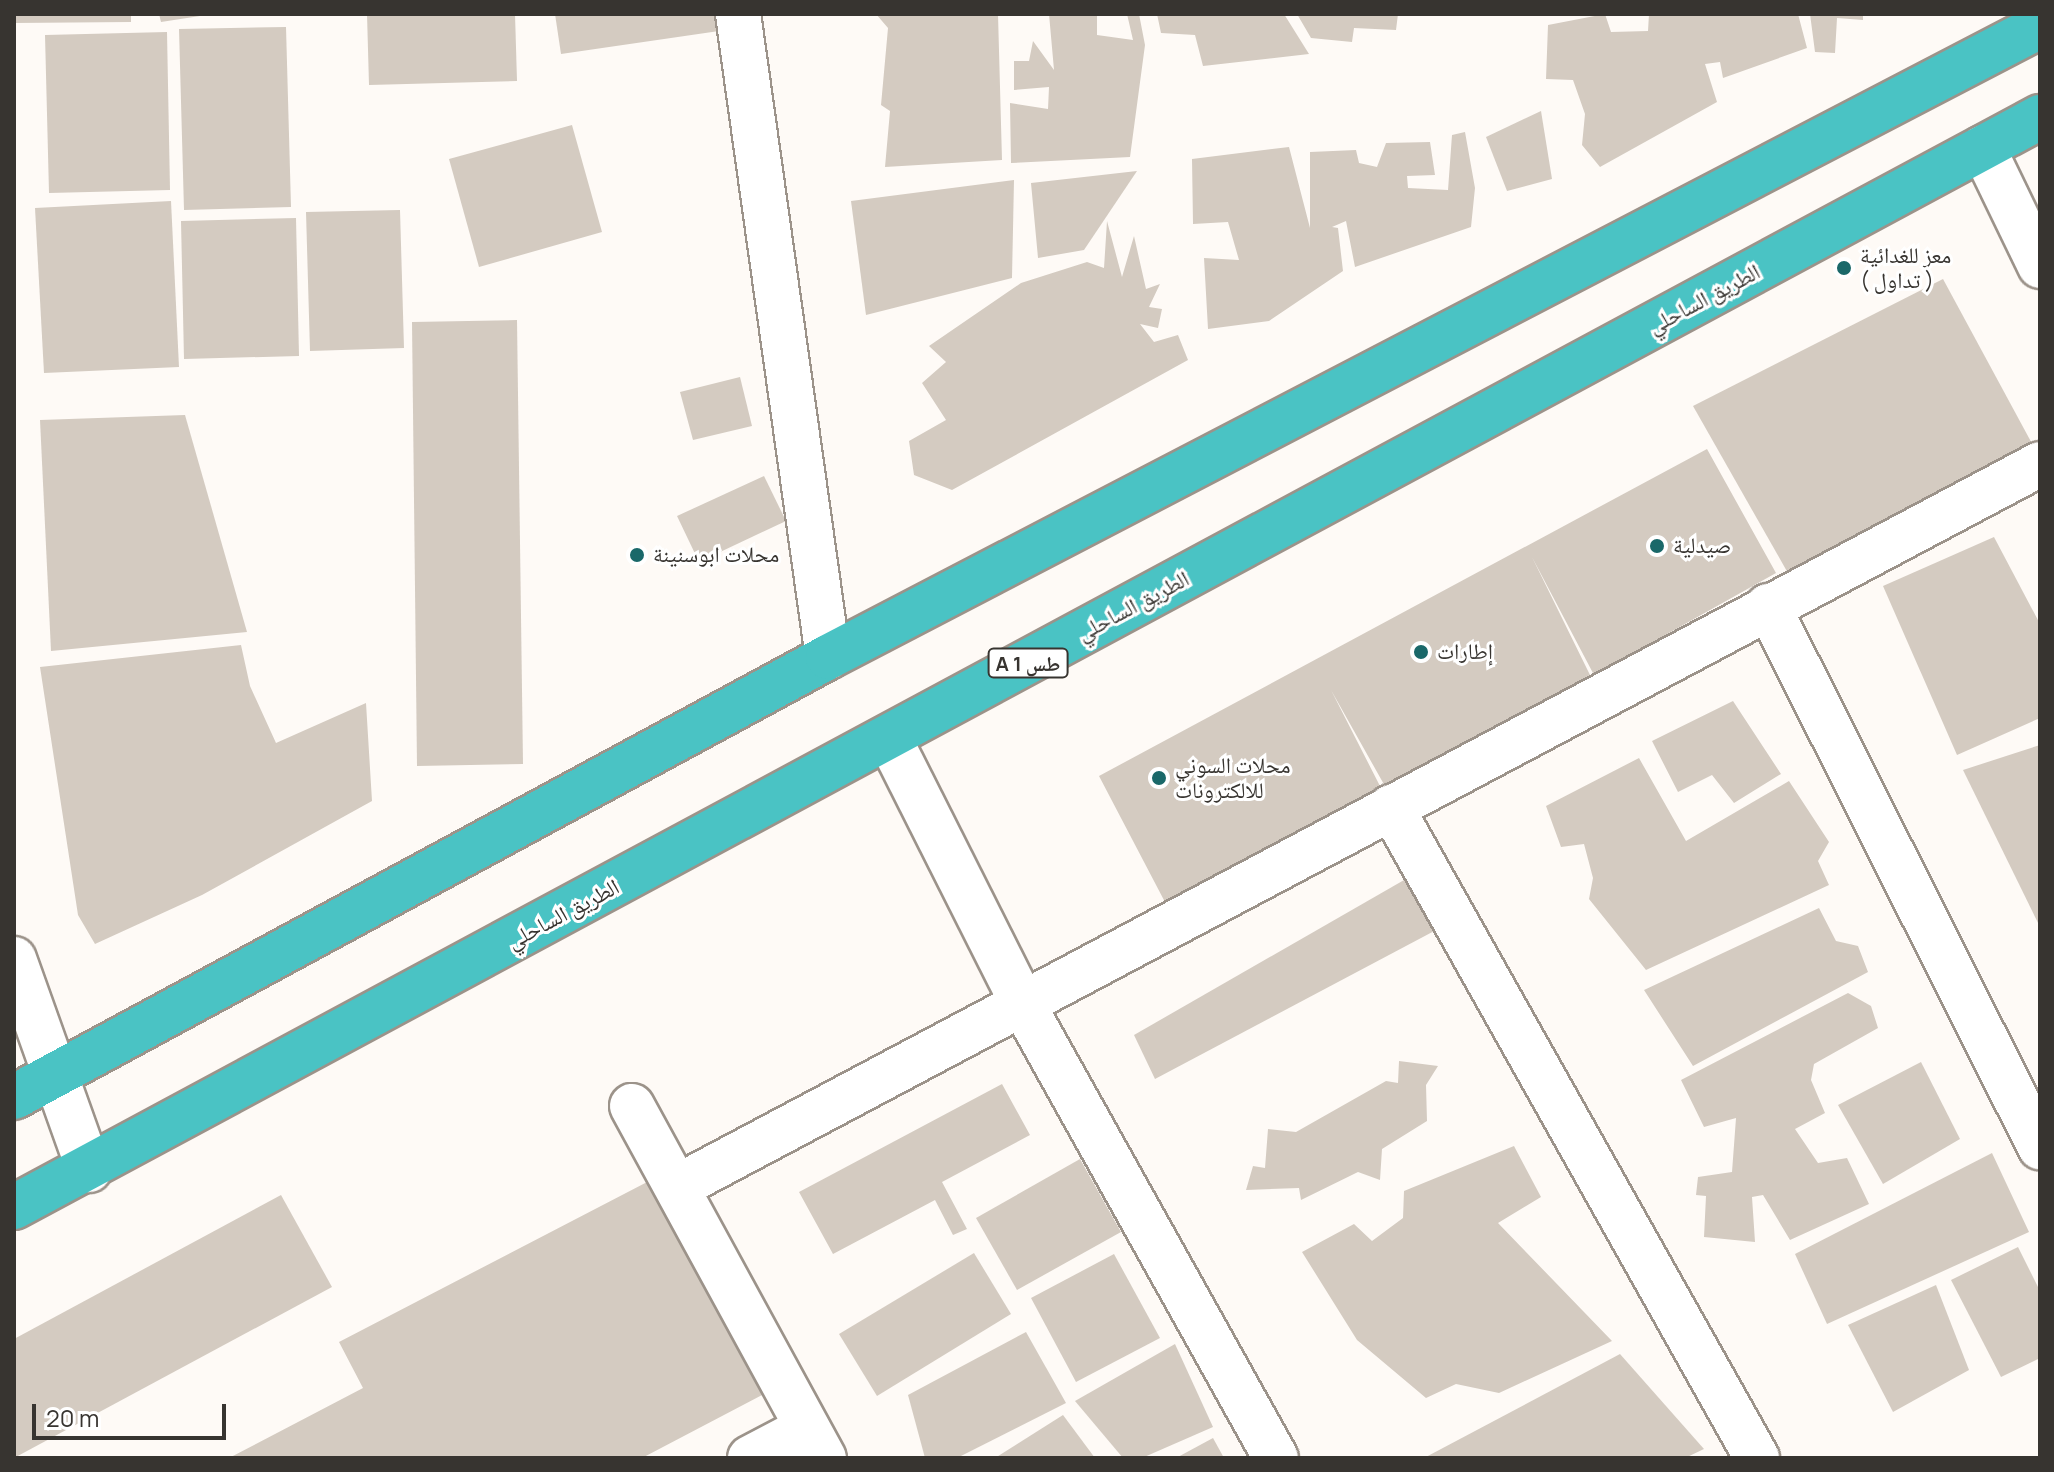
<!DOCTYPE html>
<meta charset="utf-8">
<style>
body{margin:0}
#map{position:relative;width:2054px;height:1472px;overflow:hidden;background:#fefaf6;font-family:Manrope,"Noto Naskh Arabic",sans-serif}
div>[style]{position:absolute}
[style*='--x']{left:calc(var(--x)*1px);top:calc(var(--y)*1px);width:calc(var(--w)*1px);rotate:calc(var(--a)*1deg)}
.building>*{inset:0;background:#d4cbc1}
.roads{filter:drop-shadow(2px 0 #9c938a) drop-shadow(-2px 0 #9c938a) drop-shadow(0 2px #9c938a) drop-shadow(0 -2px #9c938a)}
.minor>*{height:44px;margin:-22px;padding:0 22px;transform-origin:22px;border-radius:22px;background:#fff}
.trunk>*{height:44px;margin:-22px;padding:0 22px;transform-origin:22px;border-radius:22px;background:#4ac3c4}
.dots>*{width:22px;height:22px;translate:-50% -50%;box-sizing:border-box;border:4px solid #fff;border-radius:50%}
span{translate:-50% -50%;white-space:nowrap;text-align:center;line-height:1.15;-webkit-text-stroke:6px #fff;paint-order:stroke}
.shield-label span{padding:2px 6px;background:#fff;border:2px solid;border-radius:6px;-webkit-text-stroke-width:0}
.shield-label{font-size:20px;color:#373430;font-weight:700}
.poi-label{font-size:22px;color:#373430}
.left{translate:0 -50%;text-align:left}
.street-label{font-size:22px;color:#373430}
.frame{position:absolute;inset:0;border:16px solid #373430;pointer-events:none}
.scale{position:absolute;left:32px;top:1404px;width:194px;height:36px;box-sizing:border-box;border:4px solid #373430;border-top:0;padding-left:10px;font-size:24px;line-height:28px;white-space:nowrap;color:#373430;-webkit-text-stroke:6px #fff;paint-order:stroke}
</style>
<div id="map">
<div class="building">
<div style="clip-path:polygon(14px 14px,131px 14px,131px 22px,14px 23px)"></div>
<div style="clip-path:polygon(159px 14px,200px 14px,200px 16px,161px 22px)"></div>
<div style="clip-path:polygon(367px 14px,515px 14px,517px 81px,369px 85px)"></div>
<div style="clip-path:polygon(555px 14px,716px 14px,719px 31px,561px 54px)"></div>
<div style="clip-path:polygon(876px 14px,998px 14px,1002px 160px,885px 167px,890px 111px,881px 105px,888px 28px)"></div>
<div style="clip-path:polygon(1049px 14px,1097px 14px,1097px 35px,1133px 40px,1127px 14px,1139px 14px,1145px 45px,1130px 157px,1011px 163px,1010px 103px,1048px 109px,1049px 87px,1014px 90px,1014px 61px,1029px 61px,1033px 41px,1054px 70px)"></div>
<div style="clip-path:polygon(1157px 14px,1284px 14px,1309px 54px,1203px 66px,1195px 35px,1161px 33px)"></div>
<div style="clip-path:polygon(1297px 14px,1398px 14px,1396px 30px,1354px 28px,1352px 42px,1311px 38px)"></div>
<div style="clip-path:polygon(1605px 14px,1611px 32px,1648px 31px,1649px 14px,1798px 14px,1807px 48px,1723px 78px,1720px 62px,1705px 64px,1717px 102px,1600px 167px,1582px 145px,1585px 114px,1573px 80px,1546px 79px,1548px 25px)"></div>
<div style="clip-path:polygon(1810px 14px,1863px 14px,1863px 20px,1837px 18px,1835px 53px,1815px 52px)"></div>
<div style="clip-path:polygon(286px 27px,291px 207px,184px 210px,179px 29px)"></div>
<div style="clip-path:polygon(167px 32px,170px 190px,49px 193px,45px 35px)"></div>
<div style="clip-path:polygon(1541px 111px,1552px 179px,1507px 191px,1486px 137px)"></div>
<div style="clip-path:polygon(572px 125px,602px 232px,479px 267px,449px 159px)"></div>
<div style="clip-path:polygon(1465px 132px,1475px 188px,1471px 227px,1355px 267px,1346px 221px,1332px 227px,1338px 228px,1343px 271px,1269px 321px,1208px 329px,1204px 258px,1239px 260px,1228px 222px,1193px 224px,1192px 159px,1289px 147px,1310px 228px,1310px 152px,1356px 150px,1359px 163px,1377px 167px,1386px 143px,1430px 142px,1435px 175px,1407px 176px,1408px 188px,1448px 190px,1452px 135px)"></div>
<div style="clip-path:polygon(1137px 171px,1084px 250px,1038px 258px,1031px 183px)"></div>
<div style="clip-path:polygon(1014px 180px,1012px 278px,866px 315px,851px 201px)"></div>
<div style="clip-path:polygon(171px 201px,179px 367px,44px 373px,35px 208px)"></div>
<div style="clip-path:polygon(400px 210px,404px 348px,310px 351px,306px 212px)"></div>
<div style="clip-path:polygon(296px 218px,299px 356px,184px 359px,181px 221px)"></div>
<div style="clip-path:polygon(1107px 221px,1122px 277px,1134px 236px,1146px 289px,1160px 284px,1149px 307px,1162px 309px,1158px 328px,1140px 324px,1154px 342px,1178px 335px,1188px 360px,952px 490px,914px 475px,909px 441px,946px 420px,922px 383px,946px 362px,929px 346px,1021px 283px,1087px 262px,1104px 268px)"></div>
<div style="clip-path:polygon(1943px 279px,2035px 449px,1793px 582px,1693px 406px)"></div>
<div style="clip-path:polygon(517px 320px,523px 764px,417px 766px,412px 322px)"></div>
<div style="clip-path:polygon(740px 377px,752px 426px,693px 440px,680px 392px)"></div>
<div style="clip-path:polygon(185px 415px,247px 632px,51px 651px,40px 420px)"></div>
<div style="clip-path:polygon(1707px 449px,1776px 573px,1594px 675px,1532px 557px,1590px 675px,1386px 788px,1331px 690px,1382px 790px,1166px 904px,1099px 776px)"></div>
<div style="clip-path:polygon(764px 476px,786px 521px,699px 562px,677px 516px)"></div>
<div style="clip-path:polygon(1994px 537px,2040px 624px,2040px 718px,1957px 755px,1883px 586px)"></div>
<div style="clip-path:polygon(241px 645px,250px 686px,276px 743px,366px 703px,372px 801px,202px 895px,95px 944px,78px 915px,40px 667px)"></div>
<div style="clip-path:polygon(1733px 701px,1781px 774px,1734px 803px,1712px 775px,1678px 792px,1652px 741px)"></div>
<div style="clip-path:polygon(2040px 745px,2040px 927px,1963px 770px)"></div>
<div style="clip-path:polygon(1639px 758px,1686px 841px,1789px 781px,1829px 842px,1818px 861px,1829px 885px,1646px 970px,1589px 899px,1593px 878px,1584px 844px,1561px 847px,1546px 806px)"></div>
<div style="clip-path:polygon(1425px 868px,1455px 920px,1155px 1079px,1134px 1035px)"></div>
<div style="clip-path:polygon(1819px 908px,1836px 941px,1858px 946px,1868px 972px,1693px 1066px,1644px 990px)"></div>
<div style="clip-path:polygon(1848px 993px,1871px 1006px,1878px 1028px,1814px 1064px,1811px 1080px,1825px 1113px,1795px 1129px,1818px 1163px,1847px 1158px,1869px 1204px,1790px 1240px,1763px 1195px,1752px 1197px,1755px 1242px,1704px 1237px,1706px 1196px,1696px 1195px,1698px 1177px,1732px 1172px,1736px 1118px,1704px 1127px,1681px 1080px)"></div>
<div style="clip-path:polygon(1399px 1061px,1438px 1066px,1426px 1085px,1427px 1121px,1382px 1149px,1380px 1180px,1358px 1172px,1301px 1200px,1299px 1188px,1246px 1190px,1253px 1166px,1265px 1168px,1268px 1129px,1296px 1132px,1386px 1081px,1398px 1083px)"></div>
<div style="clip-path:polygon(1921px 1062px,1960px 1139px,1883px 1184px,1838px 1105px)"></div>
<div style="clip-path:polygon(1002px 1084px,1030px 1135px,942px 1182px,967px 1229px,953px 1235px,935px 1200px,833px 1254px,799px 1192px)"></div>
<div style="clip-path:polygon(1514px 1146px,1541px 1197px,1498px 1223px,1612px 1341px,1499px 1393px,1456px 1384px,1426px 1398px,1357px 1340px,1302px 1252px,1354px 1224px,1372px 1241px,1403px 1218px,1404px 1191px)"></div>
<div style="clip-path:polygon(1992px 1153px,2029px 1232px,1827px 1324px,1795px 1254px)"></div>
<div style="clip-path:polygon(1080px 1159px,1121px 1232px,1017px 1290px,976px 1218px)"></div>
<div style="clip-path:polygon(651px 1180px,764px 1394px,642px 1458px,229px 1458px,363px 1388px,339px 1342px)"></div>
<div style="clip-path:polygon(281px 1195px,332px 1287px,14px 1458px,14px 1339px)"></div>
<div style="clip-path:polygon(2018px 1247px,2040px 1291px,2040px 1358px,2001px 1377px,1951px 1280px)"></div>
<div style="clip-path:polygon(974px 1253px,1011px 1314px,877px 1396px,839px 1334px)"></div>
<div style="clip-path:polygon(1114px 1254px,1160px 1338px,1076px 1382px,1031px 1298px)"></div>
<div style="clip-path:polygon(1936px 1285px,1969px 1370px,1893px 1412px,1848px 1325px)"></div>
<div style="clip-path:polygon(1026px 1332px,1066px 1403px,957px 1458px,925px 1458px,908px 1395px)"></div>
<div style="clip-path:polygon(1175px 1344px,1213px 1427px,1142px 1458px,1123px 1458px,1075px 1401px)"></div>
<div style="clip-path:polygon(1620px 1354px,1704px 1449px,1685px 1458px,1424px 1458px)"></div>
<div style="clip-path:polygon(1063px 1415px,1095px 1458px,995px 1458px)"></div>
<div style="clip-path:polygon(1213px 1438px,1224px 1458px,1176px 1458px)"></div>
</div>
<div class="roads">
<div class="minor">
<div style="--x:738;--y:14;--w:649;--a:82.03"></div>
<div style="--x:1983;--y:148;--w:131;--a:64.2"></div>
<div style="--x:1768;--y:606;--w:606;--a:63.31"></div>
<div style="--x:889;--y:738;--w:297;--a:63.3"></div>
<div style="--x:1022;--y:1003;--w:521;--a:60.83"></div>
<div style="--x:1391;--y:807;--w:747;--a:60.65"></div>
<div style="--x:14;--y:959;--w:224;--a:70.4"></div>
<div style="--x:632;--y:1106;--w:401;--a:61.4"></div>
<div style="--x:677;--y:1187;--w:1543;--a:-27.94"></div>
<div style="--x:750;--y:1458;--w:64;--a:-27.8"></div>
</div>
<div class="trunk">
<div style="--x:14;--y:1097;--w:925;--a:-28.39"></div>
<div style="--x:828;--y:657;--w:1366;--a:-27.5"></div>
<div style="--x:14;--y:1207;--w:2301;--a:-28.28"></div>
</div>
</div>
<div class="dots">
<div style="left:1844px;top:268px;background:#1a6869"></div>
<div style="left:1657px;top:546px;background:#1a6869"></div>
<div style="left:637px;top:555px;background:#1a6869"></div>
<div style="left:1421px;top:652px;background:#1a6869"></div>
<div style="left:1159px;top:778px;background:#1a6869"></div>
</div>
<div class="shield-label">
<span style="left:1028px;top:663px">A 1 طس</span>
</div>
<div class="poi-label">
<span class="left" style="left:1860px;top:268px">معز للغدائية<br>( تداول )</span>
<span class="left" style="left:1673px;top:546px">صيدلية</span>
<span class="left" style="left:653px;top:555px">محلات ابوسنينة</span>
<span class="left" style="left:1437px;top:652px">إطارات</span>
<span class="left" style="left:1175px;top:778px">محلات السوني<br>للالكترونات</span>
</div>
<div class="street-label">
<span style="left:1704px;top:299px;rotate:-28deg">الطريق الساحلي</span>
<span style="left:1133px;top:606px;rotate:-28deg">الطريق الساحلي</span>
<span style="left:563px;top:914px;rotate:-28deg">الطريق الساحلي</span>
</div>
<div class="frame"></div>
<div class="scale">20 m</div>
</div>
